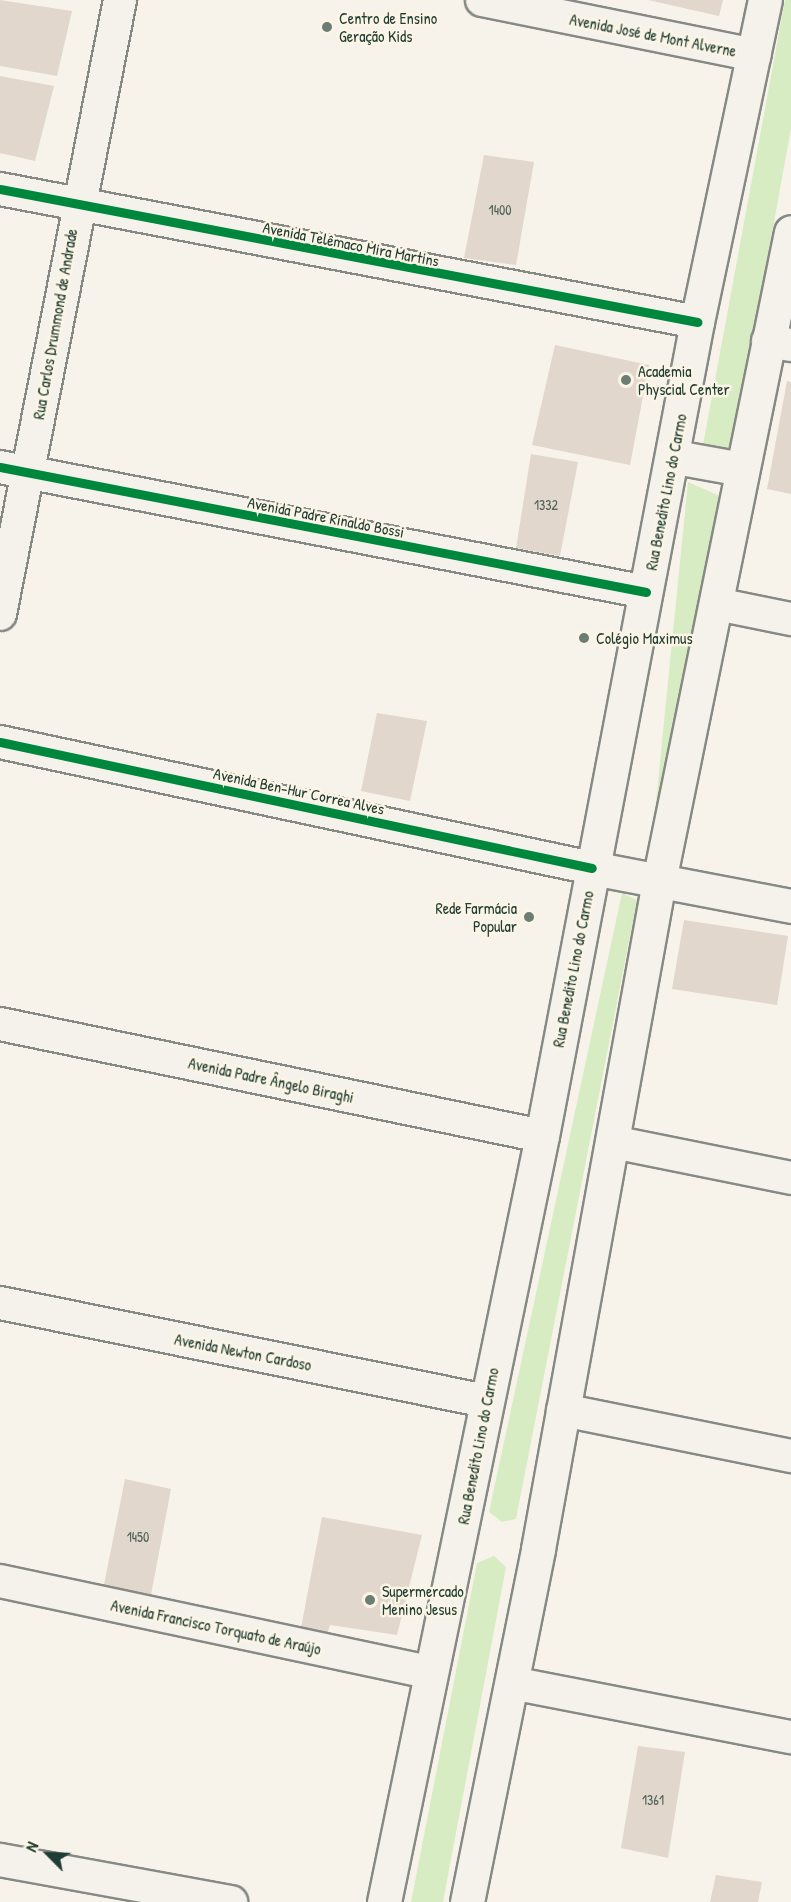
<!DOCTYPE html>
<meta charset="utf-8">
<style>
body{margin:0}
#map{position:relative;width:791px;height:1902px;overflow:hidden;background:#f7f3ea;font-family:"Patrick Hand",sans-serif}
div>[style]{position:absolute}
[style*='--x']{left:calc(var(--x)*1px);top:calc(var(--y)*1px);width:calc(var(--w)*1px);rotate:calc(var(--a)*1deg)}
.green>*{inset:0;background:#d7ecc3}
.building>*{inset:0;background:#e2d7cc}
.roads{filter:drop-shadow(2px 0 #868984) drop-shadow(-2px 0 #868984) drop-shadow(0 2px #868984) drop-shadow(0 -2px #868984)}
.street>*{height:32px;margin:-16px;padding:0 16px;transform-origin:16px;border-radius:16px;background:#f5f2ec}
.secondary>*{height:33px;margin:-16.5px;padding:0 16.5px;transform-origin:16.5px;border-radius:16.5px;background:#f5f2ec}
.cycleway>*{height:9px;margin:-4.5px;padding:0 4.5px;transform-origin:4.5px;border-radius:4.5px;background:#00873e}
.dots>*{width:16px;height:16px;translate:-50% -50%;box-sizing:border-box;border:3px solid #fcf5e5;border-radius:50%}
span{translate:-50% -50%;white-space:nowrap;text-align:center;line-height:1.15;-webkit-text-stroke:5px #fcf5e5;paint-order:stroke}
.number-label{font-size:14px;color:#50645a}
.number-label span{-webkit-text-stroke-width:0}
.poi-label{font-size:16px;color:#1f3d34}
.left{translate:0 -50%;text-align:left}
.right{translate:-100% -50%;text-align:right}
.street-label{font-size:16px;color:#1f3d34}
.north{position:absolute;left:18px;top:1824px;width:60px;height:60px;-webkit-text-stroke:4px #fcf5e5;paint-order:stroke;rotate:294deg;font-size:16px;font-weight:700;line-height:24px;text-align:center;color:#1f3d34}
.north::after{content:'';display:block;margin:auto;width:21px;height:27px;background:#1f3d34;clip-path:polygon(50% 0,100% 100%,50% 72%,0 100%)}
</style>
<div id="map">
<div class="green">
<div style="clip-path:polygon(785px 0,791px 0,791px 128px,733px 450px,703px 445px)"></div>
<div style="clip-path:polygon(688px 482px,720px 496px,652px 842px)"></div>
<div style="clip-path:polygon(622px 893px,637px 900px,516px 1519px,502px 1522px,489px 1512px)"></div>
<div style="clip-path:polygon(494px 1556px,506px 1567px,443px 1902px,411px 1902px,477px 1563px)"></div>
</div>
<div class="building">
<div style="clip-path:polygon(0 0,72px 11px,57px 76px,0 66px)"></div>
<div style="clip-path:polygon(648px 0,723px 0,719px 16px)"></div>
<div style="clip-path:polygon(0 76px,54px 86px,35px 161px,0 153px)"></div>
<div style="clip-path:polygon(484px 155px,534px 162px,516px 265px,464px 258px)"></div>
<div style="clip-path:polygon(555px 345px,649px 365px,630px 465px,532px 445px)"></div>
<div style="clip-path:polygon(787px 381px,791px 382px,791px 494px,767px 489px)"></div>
<div style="clip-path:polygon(531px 454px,578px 462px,560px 556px,516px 548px)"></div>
<div style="clip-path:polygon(377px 713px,427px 721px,410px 801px,361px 791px)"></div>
<div style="clip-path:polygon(684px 920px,788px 936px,777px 1005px,672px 989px)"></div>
<div style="clip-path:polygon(125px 1479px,171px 1489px,151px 1595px,104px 1585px)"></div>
<div style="clip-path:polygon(322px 1517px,422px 1535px,397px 1635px,330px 1625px,327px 1635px,301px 1628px)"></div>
<div style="clip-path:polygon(638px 1746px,685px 1752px,668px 1858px,621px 1848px)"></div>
<div style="clip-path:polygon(716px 1875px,762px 1882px,758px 1902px,710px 1902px)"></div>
</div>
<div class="roads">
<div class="street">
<div style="--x:482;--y:0;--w:278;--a:11.4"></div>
<div style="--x:0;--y:189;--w:710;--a:10.8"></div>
<div style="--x:768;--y:341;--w:23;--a:10"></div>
<div style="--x:0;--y:467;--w:658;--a:10.95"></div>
<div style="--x:717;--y:604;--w:76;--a:11.5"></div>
<div style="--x:0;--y:614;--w:626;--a:-78.94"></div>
<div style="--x:0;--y:742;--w:605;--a:12.02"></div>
<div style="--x:0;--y:1024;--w:553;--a:11.68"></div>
<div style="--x:613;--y:1142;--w:182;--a:11.4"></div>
<div style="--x:0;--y:1303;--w:496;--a:11.4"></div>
<div style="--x:563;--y:1410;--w:233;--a:11.4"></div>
<div style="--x:0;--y:1581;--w:441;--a:12"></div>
<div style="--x:512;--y:1683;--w:284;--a:11"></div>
<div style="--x:0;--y:1860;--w:235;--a:10.3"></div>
</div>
<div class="secondary">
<div style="--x:675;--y:457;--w:68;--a:10.2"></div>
<div style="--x:592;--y:868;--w:203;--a:10.8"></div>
<div style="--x:384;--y:1902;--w:782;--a:-78.35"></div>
<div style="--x:542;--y:1136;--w:829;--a:-79.22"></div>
<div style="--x:697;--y:322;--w:329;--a:-78.1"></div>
<div style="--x:467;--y:1902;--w:360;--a:-78.6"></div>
<div style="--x:538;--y:1549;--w:679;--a:-79.73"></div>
<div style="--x:659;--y:881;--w:662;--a:-78.5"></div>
</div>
</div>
<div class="cycleway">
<div style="--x:0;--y:189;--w:710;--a:10.8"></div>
<div style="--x:0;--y:467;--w:658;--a:10.95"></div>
<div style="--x:0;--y:742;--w:605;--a:12.02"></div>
</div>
<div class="dots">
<div style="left:327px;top:27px;background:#6b7d74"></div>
<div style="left:626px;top:380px;background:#6b7d74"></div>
<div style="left:584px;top:638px;background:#6b7d74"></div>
<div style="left:529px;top:917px;background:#6b7d74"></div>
<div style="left:370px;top:1600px;background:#6b7d74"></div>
</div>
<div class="number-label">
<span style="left:500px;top:210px">1400</span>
<span style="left:546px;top:505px">1332</span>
<span style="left:138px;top:1537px">1450</span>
<span style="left:653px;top:1800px">1361</span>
</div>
<div class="poi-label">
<span class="left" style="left:339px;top:27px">Centro de Ensino<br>Geração Kids</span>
<span class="left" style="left:638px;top:380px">Academia<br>Physcial Center</span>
<span class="left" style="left:596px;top:638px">Colégio Maximus</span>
<span class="right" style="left:517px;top:917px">Rede Farmácia<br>Popular</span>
<span class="left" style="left:382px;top:1600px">Supermercado<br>Menino Jesus</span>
</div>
<div class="street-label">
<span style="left:653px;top:35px;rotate:11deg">Avenida José de Mont Alverne</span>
<span style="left:351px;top:244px;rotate:11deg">Avenida Telêmaco Mira Martins</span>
<span style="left:55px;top:324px;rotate:-80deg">Rua Carlos Drummond de Andrade</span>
<span style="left:666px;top:492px;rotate:-79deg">Rua Benedito Lino do Carmo</span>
<span style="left:326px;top:517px;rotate:11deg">Avenida Padre Rinaldo Bossi</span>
<span style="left:299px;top:791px;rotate:12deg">Avenida Ben-Hur Correa Alves</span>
<span style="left:573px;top:969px;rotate:-79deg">Rua Benedito Lino do Carmo</span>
<span style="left:271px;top:1080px;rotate:12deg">Avenida Padre Ângelo Biraghi</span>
<span style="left:243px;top:1352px;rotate:11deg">Avenida Newton Cardoso</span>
<span style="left:478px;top:1446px;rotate:-79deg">Rua Benedito Lino do Carmo</span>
<span style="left:216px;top:1627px;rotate:12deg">Avenida Francisco Torquato de Araújo</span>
</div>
<div class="north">N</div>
</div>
